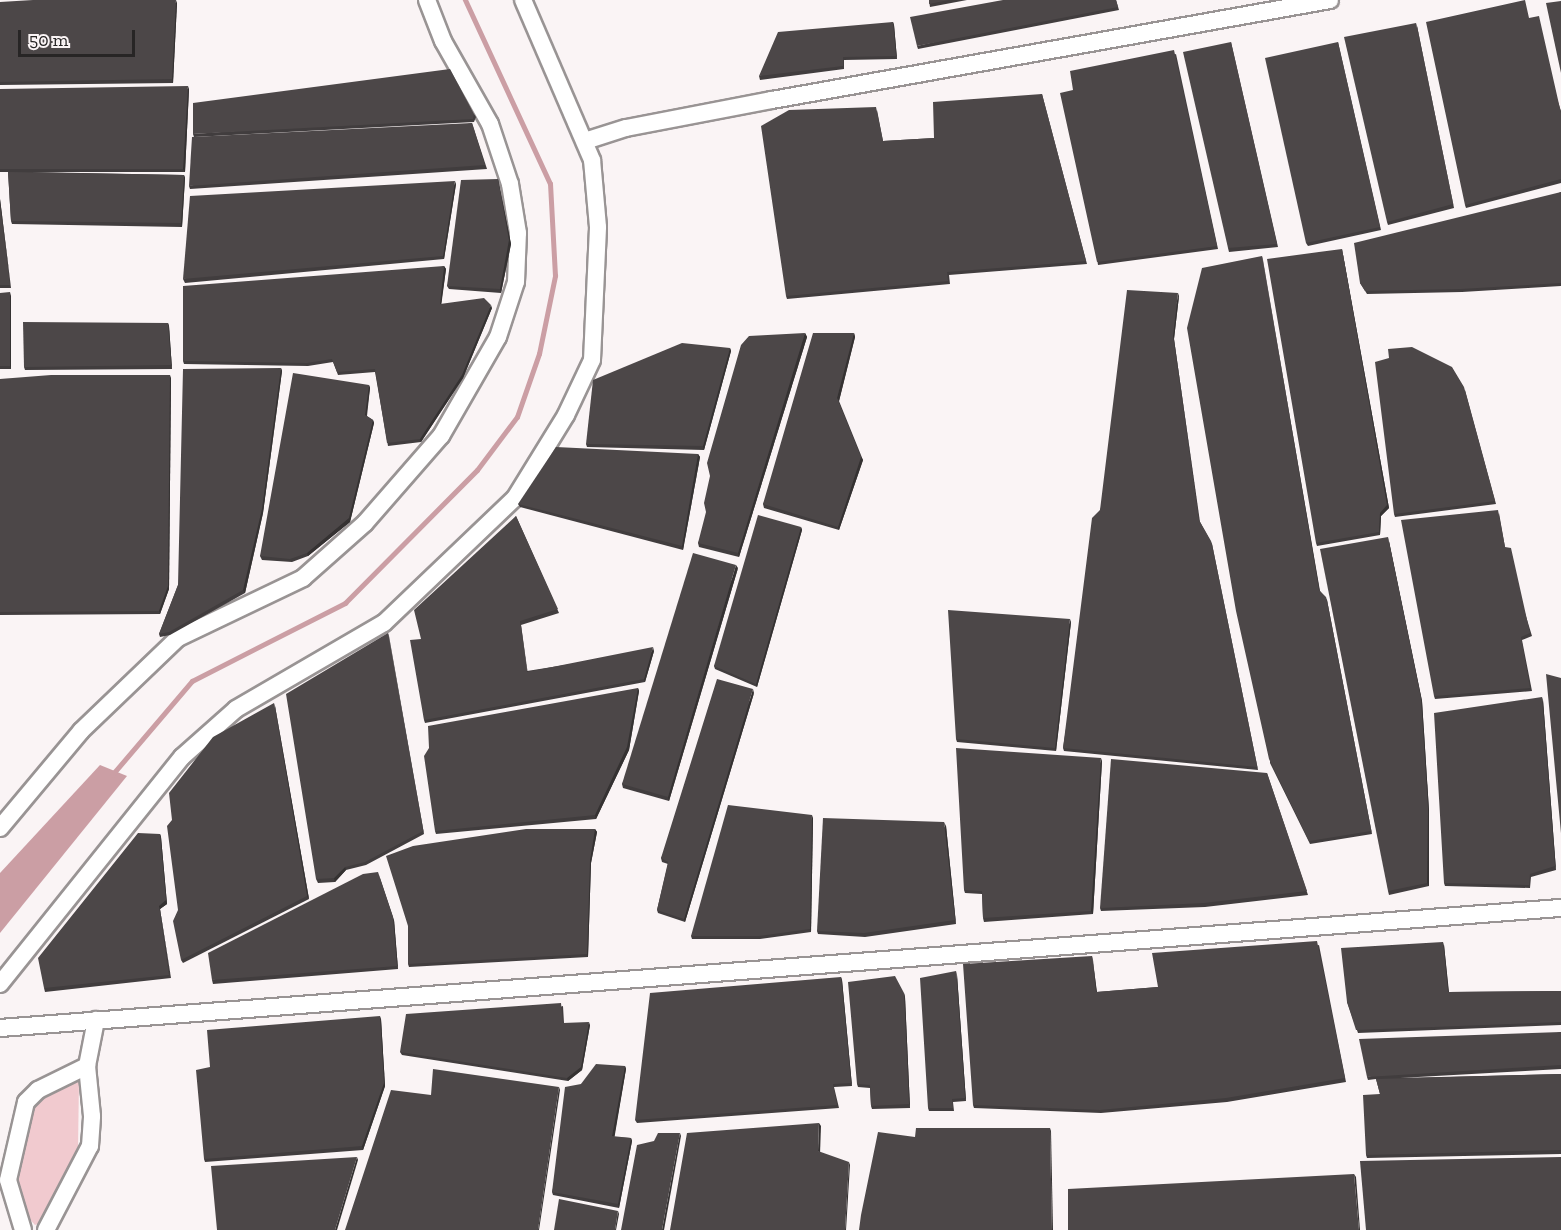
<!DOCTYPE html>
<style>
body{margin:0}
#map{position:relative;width:1561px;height:1230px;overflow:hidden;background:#faf4f5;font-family:"Zilla Slab",serif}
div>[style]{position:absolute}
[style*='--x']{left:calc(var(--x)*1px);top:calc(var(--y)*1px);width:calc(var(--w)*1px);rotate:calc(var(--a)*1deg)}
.green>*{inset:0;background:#f1cacf}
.water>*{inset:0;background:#cb9ea4}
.stream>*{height:4.5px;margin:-2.25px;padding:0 2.25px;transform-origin:2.25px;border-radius:2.25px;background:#cb9ea4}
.roads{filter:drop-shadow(2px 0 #999494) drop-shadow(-2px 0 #999494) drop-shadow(0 2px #999494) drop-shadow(0 -2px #999494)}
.minor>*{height:16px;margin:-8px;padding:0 8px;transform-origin:8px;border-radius:8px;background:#fff}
.wall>*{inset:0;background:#413d3e}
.shaded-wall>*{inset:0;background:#353232}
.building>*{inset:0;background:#4c4748}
span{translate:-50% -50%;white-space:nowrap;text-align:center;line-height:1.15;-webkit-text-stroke:6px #faf4f5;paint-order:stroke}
.scale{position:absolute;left:18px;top:30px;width:117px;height:27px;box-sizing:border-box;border:3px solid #272525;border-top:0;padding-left:8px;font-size:18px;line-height:21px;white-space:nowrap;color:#272525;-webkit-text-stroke:4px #faf4f5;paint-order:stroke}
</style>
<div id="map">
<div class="green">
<div style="clip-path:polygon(79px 1080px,78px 1150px,45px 1221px,35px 1225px,24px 1213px,14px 1183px,32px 1105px,51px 1091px)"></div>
</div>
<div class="water">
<div style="clip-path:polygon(100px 765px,127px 776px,0 933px,0 873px)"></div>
</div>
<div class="stream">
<div style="--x:112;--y:775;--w:123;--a:-49.6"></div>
<div style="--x:192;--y:681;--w:172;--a:-27"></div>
<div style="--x:345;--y:603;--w:187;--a:-45.2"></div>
<div style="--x:477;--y:470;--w:66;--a:-53"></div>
<div style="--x:517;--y:417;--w:67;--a:-70.8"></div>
<div style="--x:539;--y:354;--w:80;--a:-78.4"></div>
<div style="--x:555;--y:276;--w:92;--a:-93.1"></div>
<div style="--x:550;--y:184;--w:203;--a:-114.8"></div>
</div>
<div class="roads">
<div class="minor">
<div style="--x:585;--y:141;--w:43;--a:-17.6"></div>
<div style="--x:626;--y:128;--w:149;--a:-10.9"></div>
<div style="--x:772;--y:100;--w:567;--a:-10.16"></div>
<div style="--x:0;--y:828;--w:126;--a:-50.1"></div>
<div style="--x:81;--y:731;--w:134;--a:-43.8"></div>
<div style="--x:178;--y:638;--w:139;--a:-25.6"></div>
<div style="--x:303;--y:578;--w:83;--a:-41.6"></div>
<div style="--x:365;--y:523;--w:116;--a:-48.9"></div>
<div style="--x:441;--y:436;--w:114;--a:-60.1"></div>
<div style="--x:498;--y:337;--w:58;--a:-71.9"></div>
<div style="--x:516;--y:282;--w:49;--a:-87.7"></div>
<div style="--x:518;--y:233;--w:50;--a:-99.3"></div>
<div style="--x:510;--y:184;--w:63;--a:-108.4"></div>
<div style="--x:490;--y:124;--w:95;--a:-119.5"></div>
<div style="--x:443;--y:41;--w:44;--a:-111.3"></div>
<div style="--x:0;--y:984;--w:291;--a:-51.3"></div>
<div style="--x:182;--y:757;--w:72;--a:-41.6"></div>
<div style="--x:236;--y:709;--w:171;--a:-30.2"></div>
<div style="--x:384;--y:623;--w:181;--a:-43.7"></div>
<div style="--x:515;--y:498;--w:97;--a:-58.4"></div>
<div style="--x:566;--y:415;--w:61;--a:-64.7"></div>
<div style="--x:592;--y:360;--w:133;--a:-87.4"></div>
<div style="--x:598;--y:227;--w:67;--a:-95.1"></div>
<div style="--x:592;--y:160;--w:174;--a:-113.3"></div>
<div style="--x:0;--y:1028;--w:1566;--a:-4.4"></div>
<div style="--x:23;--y:1230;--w:52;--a:-106.7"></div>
<div style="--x:8;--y:1180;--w:80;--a:-77"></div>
<div style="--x:26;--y:1102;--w:17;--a:-45"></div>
<div style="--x:38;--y:1090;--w:55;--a:-26.1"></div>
<div style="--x:46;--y:1230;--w:95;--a:-62.4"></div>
<div style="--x:90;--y:1146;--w:30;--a:-86"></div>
<div style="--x:92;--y:1116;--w:50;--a:-95.7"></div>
<div style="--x:87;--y:1066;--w:47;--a:-78.9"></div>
</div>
</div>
<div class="wall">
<div style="clip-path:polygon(929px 0,967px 0,930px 7px)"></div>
<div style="clip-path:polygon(1116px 0,1119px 10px,918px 49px,917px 46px)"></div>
<div style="clip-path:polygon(0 2px,177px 3px,173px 83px,0 85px)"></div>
<div style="clip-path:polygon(1530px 18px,1561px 111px,1561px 183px,1466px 208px,1465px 205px)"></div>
<div style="clip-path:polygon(893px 22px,894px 25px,897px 59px,844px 60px,844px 69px,760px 80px,759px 76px)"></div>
<div style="clip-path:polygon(1417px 26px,1454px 208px,1388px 225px,1387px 222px)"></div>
<div style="clip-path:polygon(1231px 42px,1278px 247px,1229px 252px,1228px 248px)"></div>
<div style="clip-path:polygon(1338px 42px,1381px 230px,1308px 246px,1306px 243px)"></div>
<div style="clip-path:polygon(1176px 54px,1218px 249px,1098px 265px,1073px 90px)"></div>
<div style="clip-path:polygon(0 89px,189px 89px,185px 172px,31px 172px,184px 175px,185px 178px,182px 227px,12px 224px,11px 221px,8px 172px,0 172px)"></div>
<div style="clip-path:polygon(1042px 94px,1087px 264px,949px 275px,950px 284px,787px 299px,786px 296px,877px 110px,883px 141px,934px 138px)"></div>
<div style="clip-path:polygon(474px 114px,476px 117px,474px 122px,194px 137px,193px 134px)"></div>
<div style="clip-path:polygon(472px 123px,487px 169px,190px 189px,189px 186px)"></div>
<div style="clip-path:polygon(498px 179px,511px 244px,501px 293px,449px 289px,447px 286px)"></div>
<div style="clip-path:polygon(456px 184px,444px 259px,185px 283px,183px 279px)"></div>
<div style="clip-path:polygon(1561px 192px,1561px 286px,1462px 292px,1367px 294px,1362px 286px,1360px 283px)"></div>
<div style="clip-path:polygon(0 199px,11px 288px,0 288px)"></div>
<div style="clip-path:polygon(1342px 249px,1389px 508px,1381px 516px,1380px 535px,1317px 546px,1316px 543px)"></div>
<div style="clip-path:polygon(1262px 256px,1320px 591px,1327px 600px,1372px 834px,1310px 844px,1270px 763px)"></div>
<div style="clip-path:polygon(444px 266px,446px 269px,441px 304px,492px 308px,463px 378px,421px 442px,388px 446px,375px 372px,338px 375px,333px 362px,308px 366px,184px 364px,183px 361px)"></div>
<div style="clip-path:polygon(0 293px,11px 296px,11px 369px,0 369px)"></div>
<div style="clip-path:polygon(1179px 296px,1174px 339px,1200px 522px,1212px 544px,1258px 770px,1064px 751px,1063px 748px,1100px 510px)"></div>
<div style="clip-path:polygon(168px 323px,169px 326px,172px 369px,25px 370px,24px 367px)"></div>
<div style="clip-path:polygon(805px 333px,807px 337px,739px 557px,699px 547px,698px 543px)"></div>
<div style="clip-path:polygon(854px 333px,855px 337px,839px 401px,863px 460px,839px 530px,764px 508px,763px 504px)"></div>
<div style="clip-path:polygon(730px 348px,731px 351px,704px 450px,587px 447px,586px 444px)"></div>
<div style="clip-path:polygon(281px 368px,282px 371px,263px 513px,245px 593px,170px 635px,160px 637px,159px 634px,178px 585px)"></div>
<div style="clip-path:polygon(171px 378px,169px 589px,160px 614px,0 615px,0 379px)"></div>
<div style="clip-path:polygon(369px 385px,370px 388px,367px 416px,373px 420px,374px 423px,350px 522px,308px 556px,292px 562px,262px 560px,260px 556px)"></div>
<div style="clip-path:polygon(1465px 390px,1496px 504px,1395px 517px,1394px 514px)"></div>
<div style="clip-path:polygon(698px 454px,700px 457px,683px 550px,520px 507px,518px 504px)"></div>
<div style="clip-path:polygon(1499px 513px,1505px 547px,1532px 636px,1522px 640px,1532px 691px,1435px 699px,1434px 696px)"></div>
<div style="clip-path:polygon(516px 516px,559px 613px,521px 625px,527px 671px,654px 651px,645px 682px,425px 723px,424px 720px,421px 639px)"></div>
<div style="clip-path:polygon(801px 527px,802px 530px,757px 687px,715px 669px,714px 666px)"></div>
<div style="clip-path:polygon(1389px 541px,1422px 701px,1429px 811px,1429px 886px,1389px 895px,1388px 891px)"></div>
<div style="clip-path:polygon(738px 568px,669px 801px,623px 788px,622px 784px)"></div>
<div style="clip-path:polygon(1071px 622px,1056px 751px,957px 742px,956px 739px)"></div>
<div style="clip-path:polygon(388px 633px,424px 834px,366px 865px,346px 870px,335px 882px,318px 883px,316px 879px)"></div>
<div style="clip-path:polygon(638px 688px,639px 691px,629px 750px,596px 819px,436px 834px,435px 831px)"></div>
<div style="clip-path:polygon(754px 693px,685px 922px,658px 913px,657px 910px,668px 864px,662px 862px,661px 858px)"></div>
<div style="clip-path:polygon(1543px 700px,1556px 870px,1531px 877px,1530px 888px,1445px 886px,1444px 883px)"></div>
<div style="clip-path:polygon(275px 706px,309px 899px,183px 963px,181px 960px)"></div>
<div style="clip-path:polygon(1102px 761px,1093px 914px,984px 922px,983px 918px,982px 894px,965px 893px,964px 890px)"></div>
<div style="clip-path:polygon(1267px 773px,1308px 895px,1205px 907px,1101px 911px,1100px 908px)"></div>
<div style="clip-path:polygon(813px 818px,811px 932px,760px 939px,692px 939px,691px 936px)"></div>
<div style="clip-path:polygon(946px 826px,956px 924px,865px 937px,818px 934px,817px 931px)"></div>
<div style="clip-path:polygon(595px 829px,597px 832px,591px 863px,588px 957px,409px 967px,408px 964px)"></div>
<div style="clip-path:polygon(160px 834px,161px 837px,167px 904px,160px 909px,171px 978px,45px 992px,44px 988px)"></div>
<div style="clip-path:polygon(394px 920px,398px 969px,213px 984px,212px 980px)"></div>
<div style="clip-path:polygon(1319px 945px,1346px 1082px,1227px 1102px,1101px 1113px,974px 1108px,973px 1105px,1092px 956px,1097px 992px,1158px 987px)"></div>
<div style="clip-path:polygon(1444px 945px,1449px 992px,1561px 991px,1561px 1025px,1358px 1033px,1347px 1002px)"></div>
<div style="clip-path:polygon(957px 975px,966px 1101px,953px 1102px,954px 1111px,929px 1111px,928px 1108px)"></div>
<div style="clip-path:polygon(841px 977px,842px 980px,852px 1086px,834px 1087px,839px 1108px,637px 1123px,635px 1120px)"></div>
<div style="clip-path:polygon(904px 993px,905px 997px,910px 1108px,872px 1109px,871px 1106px,870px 1088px,858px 1087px,857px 1084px)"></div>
<div style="clip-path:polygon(563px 1006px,564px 1023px,590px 1025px,582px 1070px,568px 1081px,402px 1055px,400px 1052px)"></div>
<div style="clip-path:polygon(381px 1019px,385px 1086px,363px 1150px,205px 1162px,204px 1159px,210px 1067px)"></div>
<div style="clip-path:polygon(1561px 1032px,1561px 1069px,1400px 1078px,1561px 1074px,1561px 1154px,1367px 1158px,1366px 1155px,1380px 1094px,1376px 1079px,1368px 1080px,1367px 1077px)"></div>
<div style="clip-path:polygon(625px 1066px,626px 1069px,614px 1137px,631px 1138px,632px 1141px,619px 1208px,553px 1195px,552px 1192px,581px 1084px)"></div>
</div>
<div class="shaded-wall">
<div style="clip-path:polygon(176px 0,177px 3px,173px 83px,172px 79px)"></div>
<div style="clip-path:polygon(893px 22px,894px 25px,897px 59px,896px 56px)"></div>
<div style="clip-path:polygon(1416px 23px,1417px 26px,1454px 208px,1453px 204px)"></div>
<div style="clip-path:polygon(188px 86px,189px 89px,185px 172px,183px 169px)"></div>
<div style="clip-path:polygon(184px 175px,185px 178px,182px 227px,181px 223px)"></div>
<div style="clip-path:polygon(498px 179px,511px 244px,501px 293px,500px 289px)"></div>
<div style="clip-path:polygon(455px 181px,456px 184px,444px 259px,443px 256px)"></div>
<div style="clip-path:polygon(0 199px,11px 288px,0 205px)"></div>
<div style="clip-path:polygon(1342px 249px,1389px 508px,1381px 516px,1380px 535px)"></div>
<div style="clip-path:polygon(1262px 256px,1263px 260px,1320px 593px,1319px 590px)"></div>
<div style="clip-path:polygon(444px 266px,446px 269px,441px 307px,440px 304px)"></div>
<div style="clip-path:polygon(10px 292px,11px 296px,11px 369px,10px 366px)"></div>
<div style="clip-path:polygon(1178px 293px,1179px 296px,1174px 339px,1200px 524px,1173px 336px)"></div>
<div style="clip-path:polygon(491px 305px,492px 308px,463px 378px,421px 442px,420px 439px)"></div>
<div style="clip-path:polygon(168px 323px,169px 326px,172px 369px,171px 365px)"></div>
<div style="clip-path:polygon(805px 333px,807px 337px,739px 557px,738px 553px)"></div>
<div style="clip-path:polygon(854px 333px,855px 337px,839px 401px,837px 398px)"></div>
<div style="clip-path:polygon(730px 348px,731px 351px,704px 450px,703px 446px)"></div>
<div style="clip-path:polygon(281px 368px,282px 371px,263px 513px,245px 593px,243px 590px)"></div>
<div style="clip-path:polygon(170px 375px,171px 378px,169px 589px,160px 614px,159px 611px)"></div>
<div style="clip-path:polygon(369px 385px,370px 388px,366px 418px,365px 415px)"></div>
<div style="clip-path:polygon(373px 420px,374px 423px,350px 522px,308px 556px,307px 553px)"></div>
<div style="clip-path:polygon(698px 454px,700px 457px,683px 550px,682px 546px)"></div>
<div style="clip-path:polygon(861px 457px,863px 460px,839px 530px,838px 527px)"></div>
<div style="clip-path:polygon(801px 527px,802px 530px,757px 687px,756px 684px)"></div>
<div style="clip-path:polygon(1388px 537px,1422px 701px,1429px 811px,1429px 886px,1427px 883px)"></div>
<div style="clip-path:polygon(1211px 541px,1212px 544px,1258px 770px,1257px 767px)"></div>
<div style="clip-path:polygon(736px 565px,738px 568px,669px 801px,668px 797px)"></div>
<div style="clip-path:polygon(1326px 597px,1327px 600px,1372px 834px,1371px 831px)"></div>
<div style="clip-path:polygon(1070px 619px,1071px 622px,1056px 751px,1055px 748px)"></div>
<div style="clip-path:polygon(520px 621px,521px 625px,528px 675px,527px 672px)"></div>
<div style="clip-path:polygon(388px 633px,389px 636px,424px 834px,423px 831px)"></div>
<div style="clip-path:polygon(653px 647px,654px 651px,645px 682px,644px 679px)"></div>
<div style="clip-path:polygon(638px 688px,639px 691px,629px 750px,596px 819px,595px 815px)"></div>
<div style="clip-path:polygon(753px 689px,754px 693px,685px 922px,684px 919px)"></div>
<div style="clip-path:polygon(1542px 697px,1543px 700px,1556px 870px,1555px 866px)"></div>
<div style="clip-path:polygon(274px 703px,275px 706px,309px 899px,307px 896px)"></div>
<div style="clip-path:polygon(1101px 758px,1102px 761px,1093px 914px,1091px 911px)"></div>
<div style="clip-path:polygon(812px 815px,813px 818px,811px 932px,810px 929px)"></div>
<div style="clip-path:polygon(944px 822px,946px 826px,956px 924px,955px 920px)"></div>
<div style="clip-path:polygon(595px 829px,597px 832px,591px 863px,588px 957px,587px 954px,590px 860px)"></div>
<div style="clip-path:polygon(160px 834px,161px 837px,167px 904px,160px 909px,171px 978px,159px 906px)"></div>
<div style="clip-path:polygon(345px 867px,346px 870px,335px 882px,334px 878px)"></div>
<div style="clip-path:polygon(379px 875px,394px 920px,398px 969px,397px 966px)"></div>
<div style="clip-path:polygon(1443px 942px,1444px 945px,1449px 996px,1448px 992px)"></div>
<div style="clip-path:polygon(1092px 956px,1093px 960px,1097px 995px,1096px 992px)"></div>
<div style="clip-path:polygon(956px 971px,957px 975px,966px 1101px,965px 1098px)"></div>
<div style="clip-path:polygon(841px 977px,842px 980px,852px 1086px,851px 1083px)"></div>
<div style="clip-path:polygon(904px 993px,905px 997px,910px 1108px,909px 1104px)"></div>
<div style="clip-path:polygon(380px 1016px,381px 1019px,385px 1086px,363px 1150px,362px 1146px)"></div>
<div style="clip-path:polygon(589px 1022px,590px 1025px,582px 1070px,568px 1081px,567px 1078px)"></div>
<div style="clip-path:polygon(625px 1066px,626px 1069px,614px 1140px,612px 1136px)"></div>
<div style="clip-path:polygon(559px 1087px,560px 1090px,539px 1230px,538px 1230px)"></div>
<div style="clip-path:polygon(819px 1123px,821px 1126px,820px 1154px,818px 1151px)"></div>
<div style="clip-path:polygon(1050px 1128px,1051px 1131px,1053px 1230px,1052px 1230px)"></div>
<div style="clip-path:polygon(680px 1133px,681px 1136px,664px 1230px,662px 1230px)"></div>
<div style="clip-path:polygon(631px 1138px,632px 1141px,619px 1208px,618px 1204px)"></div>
<div style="clip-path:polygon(357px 1157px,358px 1160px,337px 1230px,335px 1230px)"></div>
<div style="clip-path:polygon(849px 1162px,850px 1165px,846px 1230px,845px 1230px)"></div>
<div style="clip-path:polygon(1354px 1174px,1356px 1177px,1360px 1230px,1359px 1230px)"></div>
<div style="clip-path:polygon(618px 1211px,619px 1214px,616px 1230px,615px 1230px)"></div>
</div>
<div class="building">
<div style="clip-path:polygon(33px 0,176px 0,172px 79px,0 82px,0 2px)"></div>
<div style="clip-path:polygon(929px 0,949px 0,929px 4px)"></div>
<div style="clip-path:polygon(1003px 0,1116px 0,1118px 7px,917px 46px,910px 17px)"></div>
<div style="clip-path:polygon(1525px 0,1529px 18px,1539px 16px,1561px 113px,1561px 179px,1465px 205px,1426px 22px)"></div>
<div style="clip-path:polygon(1561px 1px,1561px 73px,1546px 3px)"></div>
<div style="clip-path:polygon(893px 22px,896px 56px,843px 57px,843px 66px,759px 76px,778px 32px)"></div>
<div style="clip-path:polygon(1416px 23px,1453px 204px,1387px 222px,1344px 37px)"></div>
<div style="clip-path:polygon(1231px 42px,1277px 244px,1228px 248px,1183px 52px)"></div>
<div style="clip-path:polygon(1338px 42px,1380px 227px,1306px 243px,1265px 58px)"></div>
<div style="clip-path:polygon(1174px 50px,1217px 246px,1097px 262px,1060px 93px,1073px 90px,1070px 71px)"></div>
<div style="clip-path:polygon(450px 69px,474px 114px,473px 119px,193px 134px,193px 103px)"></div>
<div style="clip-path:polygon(188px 86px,183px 169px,0 169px,0 89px)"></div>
<div style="clip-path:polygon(1042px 94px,1086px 261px,947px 272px,948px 281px,786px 296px,761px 126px,789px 110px,876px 107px,883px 141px,934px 138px,933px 102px)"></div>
<div style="clip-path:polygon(472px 123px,485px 165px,189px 186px,192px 137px)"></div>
<div style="clip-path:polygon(8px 172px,184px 175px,181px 223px,11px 221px)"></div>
<div style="clip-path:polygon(498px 179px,509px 240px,500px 289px,447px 286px,461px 180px)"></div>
<div style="clip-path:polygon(455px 181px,443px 256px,183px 279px,190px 196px)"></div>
<div style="clip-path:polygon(1561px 192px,1561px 283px,1461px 289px,1365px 291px,1360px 283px,1354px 243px)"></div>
<div style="clip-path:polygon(0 205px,10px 285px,0 285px)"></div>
<div style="clip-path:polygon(1342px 249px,1387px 505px,1380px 513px,1379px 532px,1316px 543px,1267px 259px)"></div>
<div style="clip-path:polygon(1262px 256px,1319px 590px,1326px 597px,1371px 831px,1309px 841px,1269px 759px,1236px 611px,1187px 328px,1202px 268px)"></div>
<div style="clip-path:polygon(444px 266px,440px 304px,484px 298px,491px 305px,462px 375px,420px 439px,387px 443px,375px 369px,337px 372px,332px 359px,307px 363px,183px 361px,183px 286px)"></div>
<div style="clip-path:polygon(1127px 290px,1178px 293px,1173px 336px,1199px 520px,1211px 541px,1257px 767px,1063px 748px,1092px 518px,1100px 510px)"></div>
<div style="clip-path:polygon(10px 292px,10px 366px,0 366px,0 293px)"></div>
<div style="clip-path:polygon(23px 322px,168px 323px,171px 365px,24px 367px)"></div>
<div style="clip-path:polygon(805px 333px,738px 553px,698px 543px,706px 512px,704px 503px,710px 476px,707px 463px,741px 345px,749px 336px)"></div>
<div style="clip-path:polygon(813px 333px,854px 333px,837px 398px,861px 457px,838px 527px,763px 504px)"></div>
<div style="clip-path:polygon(682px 343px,730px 348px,703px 446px,586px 444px,593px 380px)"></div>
<div style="clip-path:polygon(1412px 347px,1452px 367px,1464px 387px,1495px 501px,1394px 514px,1375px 362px,1389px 358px,1388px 349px)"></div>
<div style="clip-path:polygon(281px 368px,262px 509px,243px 590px,169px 632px,159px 634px,178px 585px,183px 369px)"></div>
<div style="clip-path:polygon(293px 373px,369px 385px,365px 415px,373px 420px,349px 518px,307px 553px,290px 559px,260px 556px)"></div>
<div style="clip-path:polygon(51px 375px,170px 375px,168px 586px,159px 611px,0 612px,0 379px)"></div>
<div style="clip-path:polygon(556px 447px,698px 454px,682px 546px,518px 504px)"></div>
<div style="clip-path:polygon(1498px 510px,1505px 547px,1511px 548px,1530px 633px,1521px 637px,1530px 688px,1434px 696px,1401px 520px)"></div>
<div style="clip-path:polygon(758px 515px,801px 527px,756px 684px,714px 666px)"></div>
<div style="clip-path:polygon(516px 516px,558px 609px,520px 621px,527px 672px,653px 647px,644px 679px,424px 720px,410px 640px,421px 639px,414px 610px)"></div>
<div style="clip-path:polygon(1388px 537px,1421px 698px,1428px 808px,1427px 883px,1388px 891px,1320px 549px)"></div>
<div style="clip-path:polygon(693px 553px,736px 565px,668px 797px,622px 784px)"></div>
<div style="clip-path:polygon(948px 610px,1070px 619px,1055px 748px,956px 739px)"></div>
<div style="clip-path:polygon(388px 633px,423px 831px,365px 862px,345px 867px,334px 878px,316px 879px,286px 694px)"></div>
<div style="clip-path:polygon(1546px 674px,1561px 678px,1561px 833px)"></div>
<div style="clip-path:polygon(717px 679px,753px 689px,684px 919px,657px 910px,668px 862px,661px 858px)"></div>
<div style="clip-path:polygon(638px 688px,627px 747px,595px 815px,435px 831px,424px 756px,429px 748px,428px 726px)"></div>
<div style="clip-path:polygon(1542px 697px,1555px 866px,1530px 874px,1529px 885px,1444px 883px,1434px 713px)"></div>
<div style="clip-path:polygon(274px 703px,307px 896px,181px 960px,173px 921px,178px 910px,167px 826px,172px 820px,169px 793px,213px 737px)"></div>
<div style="clip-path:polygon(956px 748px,1101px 758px,1091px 911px,983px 918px,982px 891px,964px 890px)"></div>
<div style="clip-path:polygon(1111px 759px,1267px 773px,1307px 891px,1204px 903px,1100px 908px)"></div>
<div style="clip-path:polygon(728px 805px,812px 815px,810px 929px,759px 936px,691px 936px)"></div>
<div style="clip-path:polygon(823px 818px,944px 822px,955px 920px,864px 933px,817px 931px)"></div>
<div style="clip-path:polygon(526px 829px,595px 829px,590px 860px,587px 954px,408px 964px,408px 926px,386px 856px,413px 846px)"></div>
<div style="clip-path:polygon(138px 833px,160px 834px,166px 900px,159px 906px,169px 975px,44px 988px,38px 958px)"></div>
<div style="clip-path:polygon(378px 872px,393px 917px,397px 966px,212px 980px,208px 953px,363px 874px)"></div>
<div style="clip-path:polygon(1317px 941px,1345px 1078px,1226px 1098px,1100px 1110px,973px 1105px,963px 964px,1092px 956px,1096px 992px,1158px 987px,1152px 953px)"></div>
<div style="clip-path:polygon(1443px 942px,1448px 992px,1561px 991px,1561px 1022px,1356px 1030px,1347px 1002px,1341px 948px)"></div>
<div style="clip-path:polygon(956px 971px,965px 1098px,952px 1099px,953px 1108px,928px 1108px,920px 978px)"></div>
<div style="clip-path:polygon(895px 976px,904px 993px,909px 1104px,871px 1106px,870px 1085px,857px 1084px,848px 982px)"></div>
<div style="clip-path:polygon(841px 977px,851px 1083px,833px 1084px,837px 1105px,635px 1120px,650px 993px)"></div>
<div style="clip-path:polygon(561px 1003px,563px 1023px,589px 1022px,581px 1067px,567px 1078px,400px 1052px,406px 1014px)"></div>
<div style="clip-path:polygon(380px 1016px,384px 1083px,362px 1146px,204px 1159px,196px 1070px,210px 1067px,207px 1030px)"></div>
<div style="clip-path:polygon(1561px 1032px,1561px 1065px,1367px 1077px,1359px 1039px)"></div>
<div style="clip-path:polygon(596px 1064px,625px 1066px,612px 1136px,631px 1138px,618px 1204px,552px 1192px,565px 1087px,581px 1084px)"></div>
<div style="clip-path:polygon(433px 1069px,559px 1087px,538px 1230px,345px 1230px,391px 1090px,431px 1095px)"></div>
<div style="clip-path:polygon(1561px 1074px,1561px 1150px,1366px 1155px,1363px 1095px,1380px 1094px,1376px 1079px)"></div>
<div style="clip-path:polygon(819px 1123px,818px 1151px,849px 1162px,845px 1230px,670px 1230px,687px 1133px)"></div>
<div style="clip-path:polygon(916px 1128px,1050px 1128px,1052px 1230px,859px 1230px,861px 1215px,878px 1132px,915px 1137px)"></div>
<div style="clip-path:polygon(658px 1133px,680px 1133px,662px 1230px,621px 1230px,637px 1145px,654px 1141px)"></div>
<div style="clip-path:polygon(357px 1157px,335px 1230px,217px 1230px,211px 1166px)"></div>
<div style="clip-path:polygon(1561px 1157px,1561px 1230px,1366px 1230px,1360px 1161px)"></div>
<div style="clip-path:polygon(1354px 1174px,1359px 1230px,1068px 1230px,1068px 1189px)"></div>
<div style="clip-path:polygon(559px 1199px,618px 1211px,615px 1230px,554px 1230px)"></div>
</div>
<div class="scale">50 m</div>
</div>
